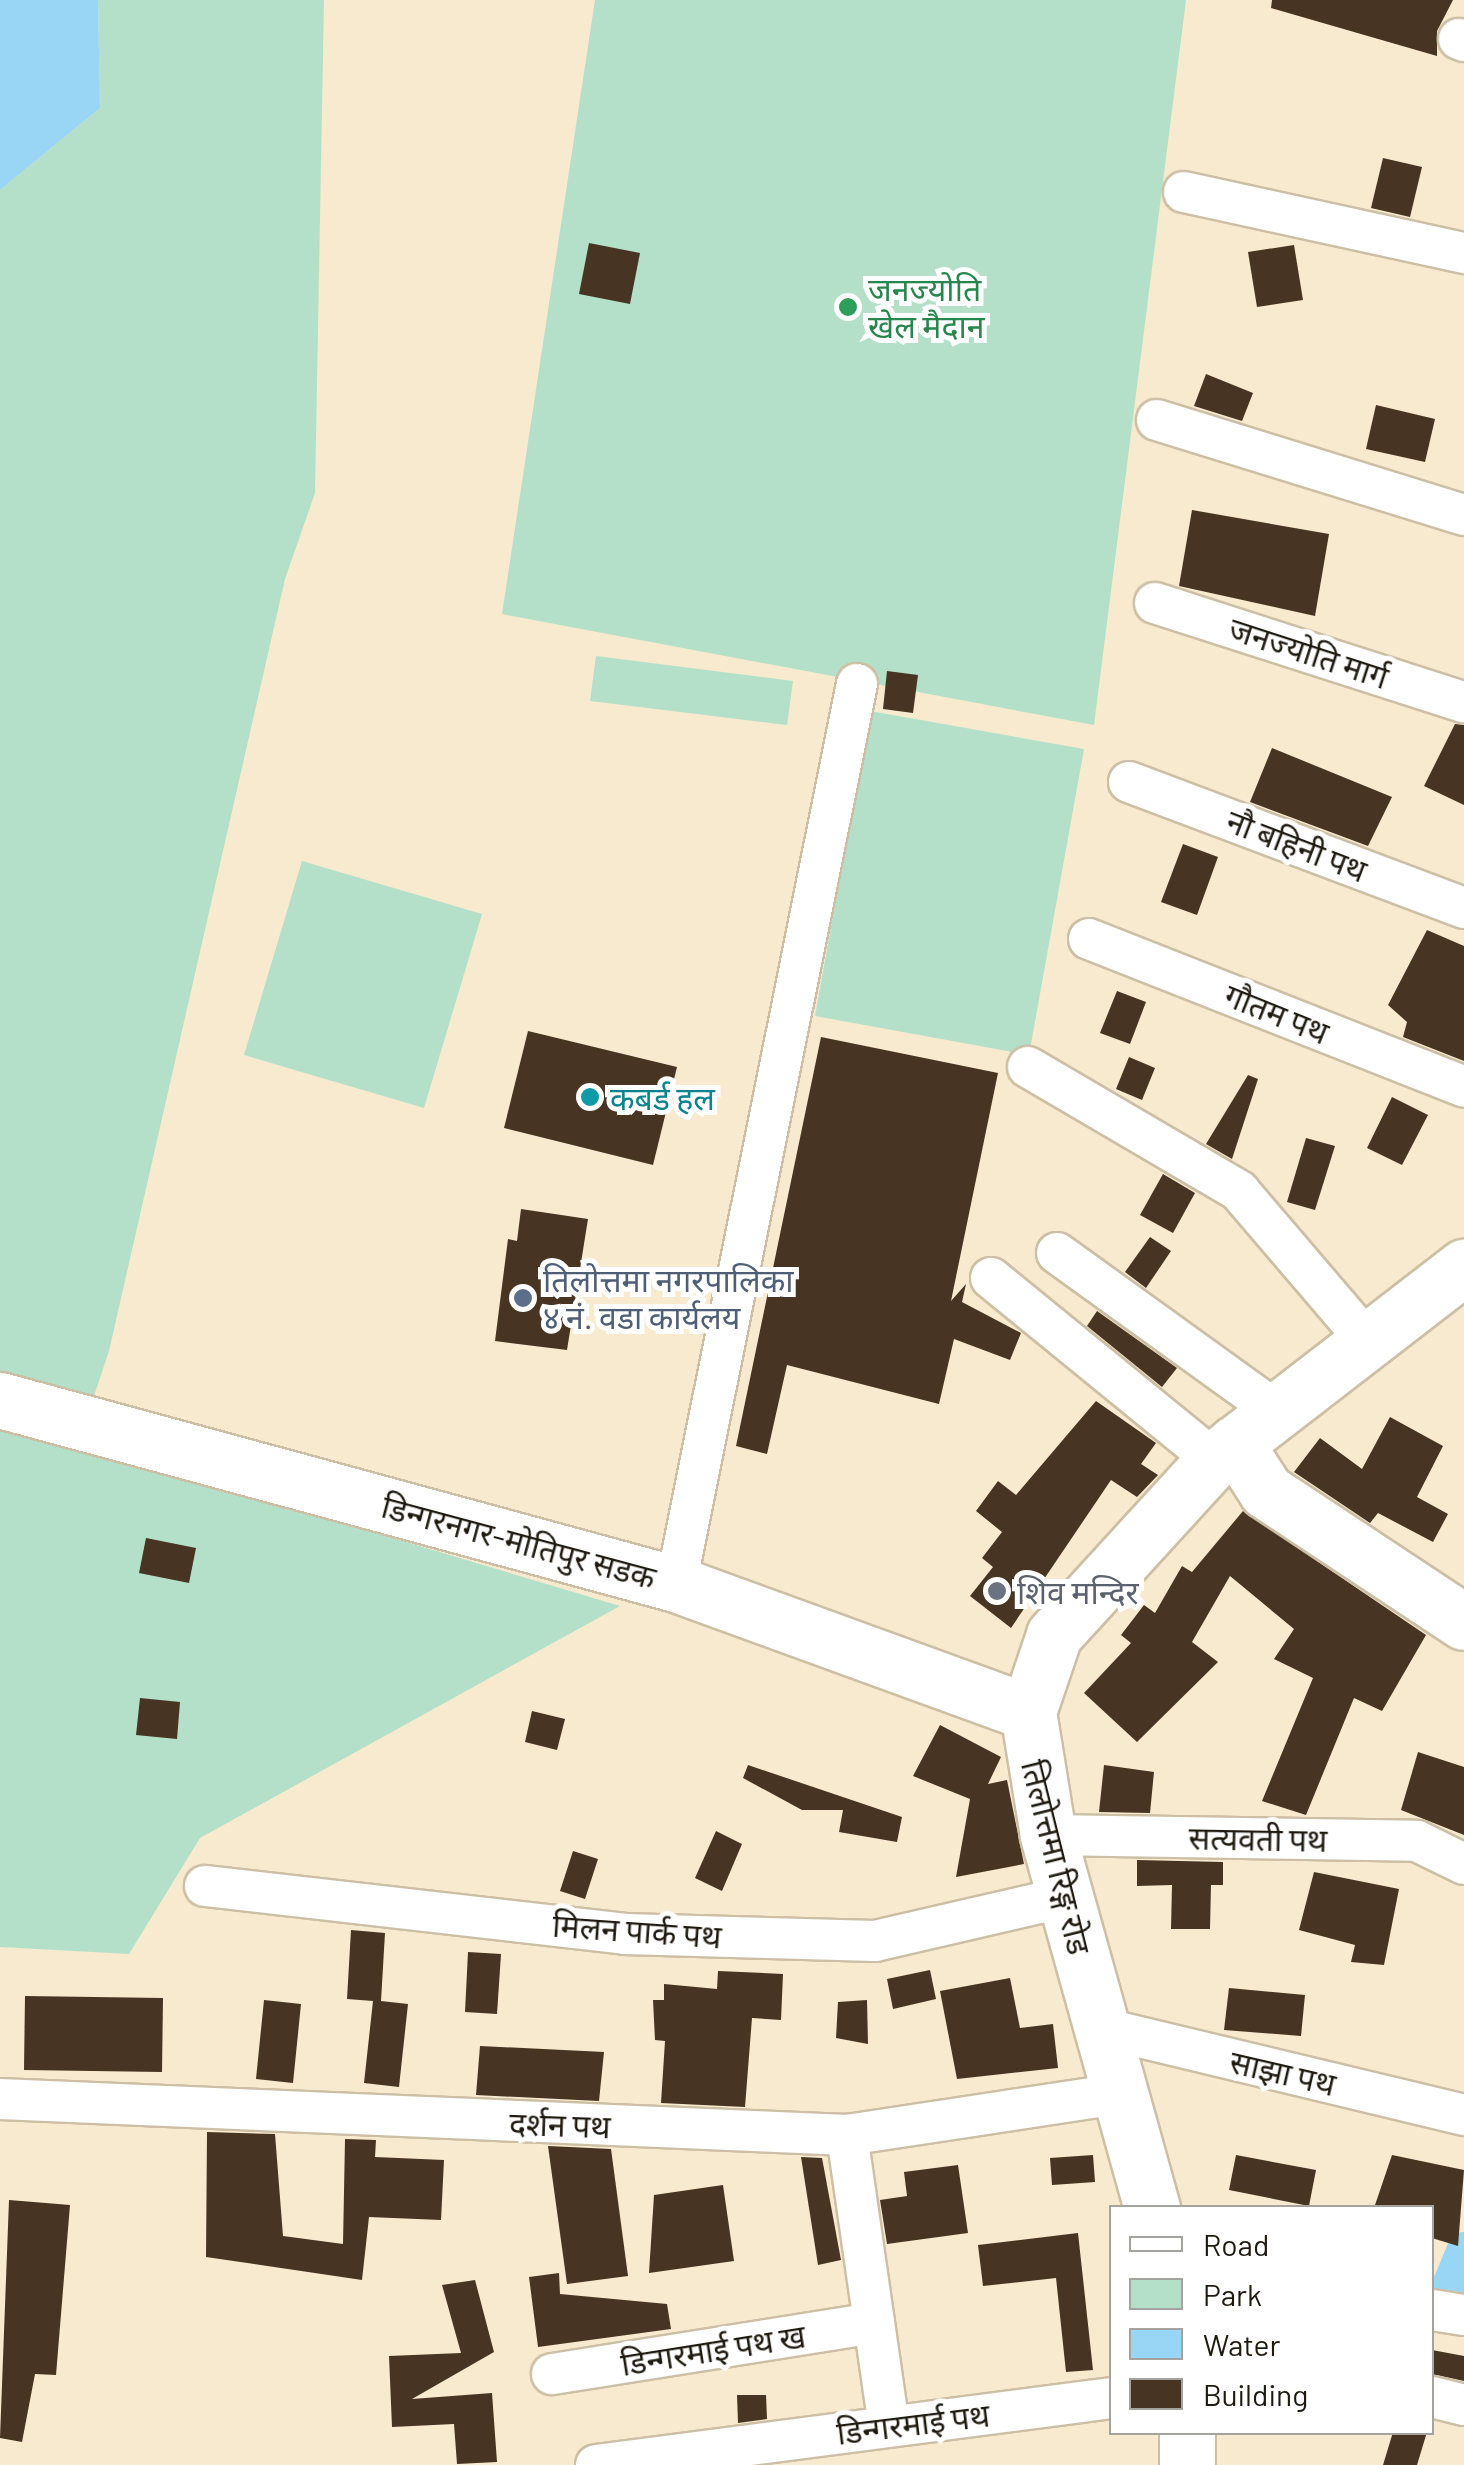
<!DOCTYPE html>
<meta charset="utf-8">
<style>
body{margin:0}
#map{position:relative;width:1464px;height:2465px;overflow:hidden;background:#f7eacf;font-family:Barlow,"Noto Sans Devanagari",sans-serif}
div>[style]{position:absolute}
[style*='--x']{left:calc(var(--x)*1px);top:calc(var(--y)*1px);width:calc(var(--w)*1px);rotate:calc(var(--a)*1deg)}
.green>*{inset:0;background:#b4e0ca}
.water>*{inset:0;background:#99d5f5}
.canal>*{height:35px;margin:-17.5px;padding:0 17.5px;transform-origin:17.5px;border-radius:17.5px;background:#99d5f5}
.building>*{inset:0;background:#473423}
.roads{filter:drop-shadow(2px 0 #ccbfa5) drop-shadow(-2px 0 #ccbfa5) drop-shadow(0 2px #ccbfa5) drop-shadow(0 -2px #ccbfa5)}
.street>*{height:40px;margin:-20px;padding:0 20px;transform-origin:20px;border-radius:20px;background:#fff}
.secondary>*{height:55px;margin:-27.5px;padding:0 27.5px;transform-origin:27.5px;border-radius:27.5px;background:#fff}
.dots>*{width:28px;height:28px;translate:-50% -50%;box-sizing:border-box;border:5px solid #fff;border-radius:50%}
span{translate:-50% -50%;white-space:nowrap;text-align:center;line-height:1.15;-webkit-text-stroke:10px #fff;paint-order:stroke}
.leisure-label{font-size:32px;color:#27864d}
.left{translate:0 -50%;text-align:left}
.street-label{font-size:32px;color:#1f1a10}
.culture-label{font-size:32px;color:#0d838f}
.service-label{font-size:32px;color:#4e5e75}
.worship-label{font-size:32px;color:#5b616d}
.legend{position:absolute;left:1109px;top:2205px;width:325px;height:230px;box-sizing:border-box;background:#fff;border:2px solid #a5a39f;margin:0;padding:12px 18px;list-style:none;font-size:30px;color:#1f1a10}
.legend li{display:flex;align-items:center;gap:20px;height:50px}
.legend b{width:50px;border:2px solid #a5a39f}
</style>
<div id="map">
<div class="green">
<div style="clip-path:polygon(98px 0,324px 0,315px 493px,285px 579px,109px 1351px,78px 1444px,620px 1606px,200px 1838px,129px 1954px,0 1947px,0 190px,100px 108px)"></div>
<div style="clip-path:polygon(595px 0,1186px 0,1094px 725px,502px 614px)"></div>
<div style="clip-path:polygon(596px 656px,793px 681px,787px 725px,590px 701px)"></div>
<div style="clip-path:polygon(870px 711px,1084px 749px,1029px 1055px,815px 1016px)"></div>
<div style="clip-path:polygon(302px 861px,482px 914px,424px 1108px,244px 1055px)"></div>
</div>
<div class="water">
<div style="clip-path:polygon(0 0,98px 0,100px 108px,0 190px)"></div>
</div>
<div class="canal">
<div style="--x:1444;--y:2297;--w:52;--a:-67.4"></div>
</div>
<div class="building">
<div style="clip-path:polygon(1272px 0,1453px 0,1437px 31px,1437px 56px,1271px 8px)"></div>
<div style="clip-path:polygon(1383px 158px,1422px 167px,1410px 217px,1371px 208px)"></div>
<div style="clip-path:polygon(589px 243px,640px 253px,630px 304px,579px 294px)"></div>
<div style="clip-path:polygon(1294px 245px,1303px 300px,1257px 307px,1248px 252px)"></div>
<div style="clip-path:polygon(1206px 374px,1253px 393px,1242px 421px,1194px 406px)"></div>
<div style="clip-path:polygon(1376px 405px,1435px 419px,1425px 462px,1366px 449px)"></div>
<div style="clip-path:polygon(1192px 510px,1329px 534px,1315px 616px,1179px 586px)"></div>
<div style="clip-path:polygon(887px 671px,918px 675px,913px 713px,883px 709px)"></div>
<div style="clip-path:polygon(1455px 724px,1464px 725px,1464px 805px,1424px 786px)"></div>
<div style="clip-path:polygon(1272px 748px,1392px 797px,1368px 846px,1250px 802px)"></div>
<div style="clip-path:polygon(1183px 844px,1218px 857px,1197px 915px,1161px 902px)"></div>
<div style="clip-path:polygon(1427px 930px,1464px 946px,1464px 1061px,1403px 1037px,1407px 1022px,1388px 1005px)"></div>
<div style="clip-path:polygon(1117px 991px,1146px 1002px,1130px 1044px,1100px 1033px)"></div>
<div style="clip-path:polygon(528px 1031px,677px 1067px,653px 1165px,504px 1128px)"></div>
<div style="clip-path:polygon(821px 1037px,998px 1073px,951px 1301px,966px 1284px,962px 1302px,1021px 1333px,1010px 1360px,954px 1339px,939px 1404px,787px 1365px,767px 1454px,736px 1446px)"></div>
<div style="clip-path:polygon(1129px 1057px,1155px 1068px,1142px 1100px,1116px 1089px)"></div>
<div style="clip-path:polygon(1248px 1075px,1258px 1079px,1232px 1159px,1206px 1144px)"></div>
<div style="clip-path:polygon(1392px 1097px,1428px 1115px,1402px 1165px,1367px 1148px)"></div>
<div style="clip-path:polygon(1306px 1138px,1335px 1146px,1315px 1210px,1287px 1202px)"></div>
<div style="clip-path:polygon(1163px 1174px,1195px 1193px,1173px 1233px,1140px 1215px)"></div>
<div style="clip-path:polygon(521px 1209px,588px 1219px,567px 1350px,495px 1341px,508px 1239px,517px 1241px)"></div>
<div style="clip-path:polygon(1150px 1237px,1171px 1251px,1146px 1288px,1125px 1272px)"></div>
<div style="clip-path:polygon(1097px 1311px,1177px 1368px,1162px 1387px,1087px 1326px)"></div>
<div style="clip-path:polygon(1096px 1401px,1156px 1443px,1141px 1464px,1158px 1475px,1137px 1497px,1111px 1480px,1011px 1628px,970px 1596px,993px 1567px,982px 1558px,1002px 1532px,976px 1511px,998px 1481px,1016px 1495px)"></div>
<div style="clip-path:polygon(1390px 1417px,1443px 1446px,1417px 1497px,1448px 1514px,1433px 1542px,1378px 1513px,1370px 1523px,1294px 1472px,1320px 1438px,1362px 1469px)"></div>
<div style="clip-path:polygon(1243px 1511px,1426px 1635px,1382px 1711px,1354px 1698px,1306px 1815px,1262px 1801px,1313px 1678px,1274px 1659px,1294px 1629px,1230px 1576px,1192px 1642px,1218px 1662px,1137px 1742px,1084px 1693px,1131px 1643px,1121px 1635px,1144px 1605px,1155px 1613px,1182px 1566px,1192px 1572px)"></div>
<div style="clip-path:polygon(146px 1538px,196px 1548px,189px 1583px,139px 1573px)"></div>
<div style="clip-path:polygon(140px 1698px,180px 1702px,177px 1739px,136px 1735px)"></div>
<div style="clip-path:polygon(532px 1711px,565px 1719px,557px 1750px,525px 1742px)"></div>
<div style="clip-path:polygon(940px 1725px,1001px 1757px,988px 1784px,1007px 1780px,1024px 1864px,956px 1877px,970px 1799px,913px 1776px)"></div>
<div style="clip-path:polygon(1418px 1752px,1464px 1767px,1464px 1835px,1401px 1810px)"></div>
<div style="clip-path:polygon(748px 1765px,902px 1817px,897px 1842px,839px 1832px,843px 1810px,802px 1810px,743px 1778px)"></div>
<div style="clip-path:polygon(1104px 1765px,1154px 1772px,1150px 1813px,1099px 1812px)"></div>
<div style="clip-path:polygon(716px 1831px,742px 1844px,722px 1891px,695px 1878px)"></div>
<div style="clip-path:polygon(573px 1851px,598px 1859px,585px 1899px,560px 1891px)"></div>
<div style="clip-path:polygon(1137px 1860px,1223px 1862px,1223px 1885px,1211px 1885px,1210px 1929px,1171px 1929px,1172px 1885px,1137px 1886px)"></div>
<div style="clip-path:polygon(1314px 1872px,1399px 1889px,1384px 1965px,1351px 1962px,1355px 1945px,1299px 1930px)"></div>
<div style="clip-path:polygon(351px 1930px,385px 1933px,381px 2001px,408px 2004px,399px 2087px,364px 2083px,373px 2001px,347px 1999px)"></div>
<div style="clip-path:polygon(468px 1952px,501px 1954px,497px 2014px,465px 2012px)"></div>
<div style="clip-path:polygon(930px 1970px,936px 1999px,893px 2009px,887px 1979px)"></div>
<div style="clip-path:polygon(718px 1971px,783px 1974px,781px 2020px,752px 2018px,745px 2107px,661px 2103px,665px 2041px,655px 2040px,653px 2000px,664px 2000px,664px 1984px,717px 1989px)"></div>
<div style="clip-path:polygon(1010px 1978px,1020px 2028px,1053px 2024px,1058px 2068px,957px 2079px,940px 1991px)"></div>
<div style="clip-path:polygon(1229px 1988px,1305px 1995px,1301px 2036px,1224px 2030px)"></div>
<div style="clip-path:polygon(25px 1996px,163px 1998px,162px 2072px,24px 2070px)"></div>
<div style="clip-path:polygon(264px 2000px,301px 2004px,293px 2083px,256px 2079px)"></div>
<div style="clip-path:polygon(867px 2000px,868px 2044px,836px 2038px,838px 2002px)"></div>
<div style="clip-path:polygon(480px 2046px,604px 2052px,599px 2101px,476px 2095px)"></div>
<div style="clip-path:polygon(207px 2132px,275px 2134px,283px 2236px,343px 2244px,345px 2139px,376px 2140px,375px 2157px,444px 2160px,441px 2220px,369px 2217px,362px 2280px,206px 2257px)"></div>
<div style="clip-path:polygon(548px 2146px,611px 2149px,628px 2276px,567px 2284px)"></div>
<div style="clip-path:polygon(1093px 2155px,1095px 2182px,1052px 2185px,1050px 2158px)"></div>
<div style="clip-path:polygon(1236px 2155px,1316px 2170px,1309px 2206px,1229px 2190px)"></div>
<div style="clip-path:polygon(1392px 2155px,1464px 2170px,1458px 2246px,1432px 2238px,1432px 2208px,1374px 2208px)"></div>
<div style="clip-path:polygon(801px 2157px,822px 2158px,841px 2260px,818px 2265px)"></div>
<div style="clip-path:polygon(958px 2165px,968px 2233px,887px 2244px,880px 2200px,907px 2196px,904px 2172px)"></div>
<div style="clip-path:polygon(723px 2185px,734px 2261px,649px 2273px,654px 2195px)"></div>
<div style="clip-path:polygon(9px 2200px,70px 2205px,56px 2375px,35px 2374px,22px 2442px,0 2438px)"></div>
<div style="clip-path:polygon(1078px 2233px,1093px 2370px,1066px 2372px,1056px 2278px,983px 2286px,978px 2245px)"></div>
<div style="clip-path:polygon(559px 2273px,560px 2294px,667px 2304px,671px 2329px,538px 2347px,529px 2277px)"></div>
<div style="clip-path:polygon(475px 2280px,494px 2352px,412px 2399px,492px 2393px,497px 2462px,457px 2464px,454px 2424px,392px 2427px,389px 2356px,461px 2353px,442px 2285px)"></div>
<div style="clip-path:polygon(1432px 2350px,1464px 2356px,1464px 2381px,1432px 2374px)"></div>
<div style="clip-path:polygon(737px 2395px,766px 2395px,767px 2419px,738px 2423px)"></div>
<div style="clip-path:polygon(1393px 2432px,1427px 2432px,1417px 2465px,1383px 2465px)"></div>
</div>
<div class="roads">
<div class="street">
<div style="--x:1459;--y:39;--w:5;--a:22"></div>
<div style="--x:1184;--y:192;--w:287;--a:12.3"></div>
<div style="--x:1157;--y:420;--w:321;--a:17.2"></div>
<div style="--x:1155;--y:603;--w:324;--a:17.8"></div>
<div style="--x:1129;--y:782;--w:358;--a:20.6"></div>
<div style="--x:1089;--y:939;--w:403;--a:21.5"></div>
<div style="--x:1028;--y:1067;--w:245;--a:30.4"></div>
<div style="--x:1239;--y:1191;--w:199;--a:49.5"></div>
<div style="--x:1057;--y:1253;--w:274;--a:35.8"></div>
<div style="--x:991;--y:1278;--w:288;--a:39.2"></div>
<div style="--x:676;--y:1584;--w:918;--a:-78.63"></div>
<div style="--x:1048;--y:1835;--w:369;--a:0.9"></div>
<div style="--x:1417;--y:1841;--w:52;--a:26.1"></div>
<div style="--x:205;--y:1886;--w:423;--a:6.5"></div>
<div style="--x:625;--y:1934;--w:250;--a:1.6"></div>
<div style="--x:875;--y:1941;--w:195;--a:-13"></div>
<div style="--x:1102;--y:2028;--w:372;--a:13.5"></div>
<div style="--x:0;--y:2099;--w:848;--a:2.43"></div>
<div style="--x:847;--y:2135;--w:274;--a:-8.6"></div>
<div style="--x:847;--y:2135;--w:294;--a:81.8"></div>
<div style="--x:1432;--y:2310;--w:32;--a:9"></div>
<div style="--x:552;--y:2374;--w:326;--a:-9"></div>
<div style="--x:1432;--y:2397;--w:33;--a:14"></div>
<div style="--x:596;--y:2465;--w:520;--a:-7.4"></div>
</div>
<div class="secondary">
<div style="--x:0;--y:1400;--w:701;--a:15.23"></div>
<div style="--x:676;--y:1584;--w:375;--a:20"></div>
<div style="--x:1235;--y:1443;--w:57;--a:57.1"></div>
<div style="--x:1266;--y:1491;--w:237;--a:33.5"></div>
<div style="--x:1152;--y:2208;--w:387;--a:-105.6"></div>
<div style="--x:1048;--y:1835;--w:125;--a:-99.2"></div>
<div style="--x:1028;--y:1712;--w:81;--a:-71.3"></div>
<div style="--x:1054;--y:1635;--w:237;--a:-47.6"></div>
<div style="--x:1214;--y:1460;--w:316;--a:-37.7"></div>
<div style="--x:1187;--y:2432;--w:33;--a:90"></div>
</div>
</div>
<div class="dots">
<div style="left:848px;top:307px;background:#2e9e5b"></div>
<div style="left:590px;top:1097px;background:#0f9aa8"></div>
<div style="left:523px;top:1298px;background:#5c6f8a"></div>
<div style="left:997px;top:1591px;background:#6b7280"></div>
</div>
<div class="leisure-label">
<span class="left" style="left:868px;top:307px">जनज्योति<br>खेल मैदान</span>
</div>
<div class="street-label">
<span style="left:1309px;top:652px;rotate:18deg">जनज्योति मार्ग</span>
<span style="left:1297px;top:845px;rotate:21deg">नौ बहिनी पथ</span>
<span style="left:1277px;top:1013px;rotate:22deg">गौतम पथ</span>
<span style="left:519px;top:1541px;rotate:15deg">डिन्गरनगर-मोतिपुर सडक</span>
<span style="left:1258px;top:1838px;rotate:1deg">सत्यवती पथ</span>
<span style="left:1057px;top:1857px;rotate:76deg">तिलोत्तमा रिङ्ग रोड</span>
<span style="left:637px;top:1930px;rotate:4deg">मिलन पार्क पथ</span>
<span style="left:1283px;top:2072px;rotate:13deg">साझा पथ</span>
<span style="left:560px;top:2124px;rotate:2deg">दर्शन पथ</span>
<span style="left:713px;top:2349px;rotate:-9deg">डिन्गरमाई पथ ख</span>
<span style="left:913px;top:2423px;rotate:-7deg">डिन्गरमाई पथ</span>
</div>
<div class="culture-label">
<span class="left" style="left:610px;top:1097px">कबर्ड हल</span>
</div>
<div class="service-label">
<span class="left" style="left:543px;top:1298px">तिलोत्तमा नगरपालिका<br>४ नं. वडा कार्यलय</span>
</div>
<div class="worship-label">
<span class="left" style="left:1017px;top:1591px">शिव मन्दिर</span>
</div>
<ul class="legend">
<li><b style="height:12px;background:#fff"></b>Road</li>
<li><b style="height:28px;background:#b4e0ca"></b>Park</li>
<li><b style="height:28px;background:#99d5f5"></b>Water</li>
<li><b style="height:28px;background:#473423"></b>Building</li>
</ul>
</div>
